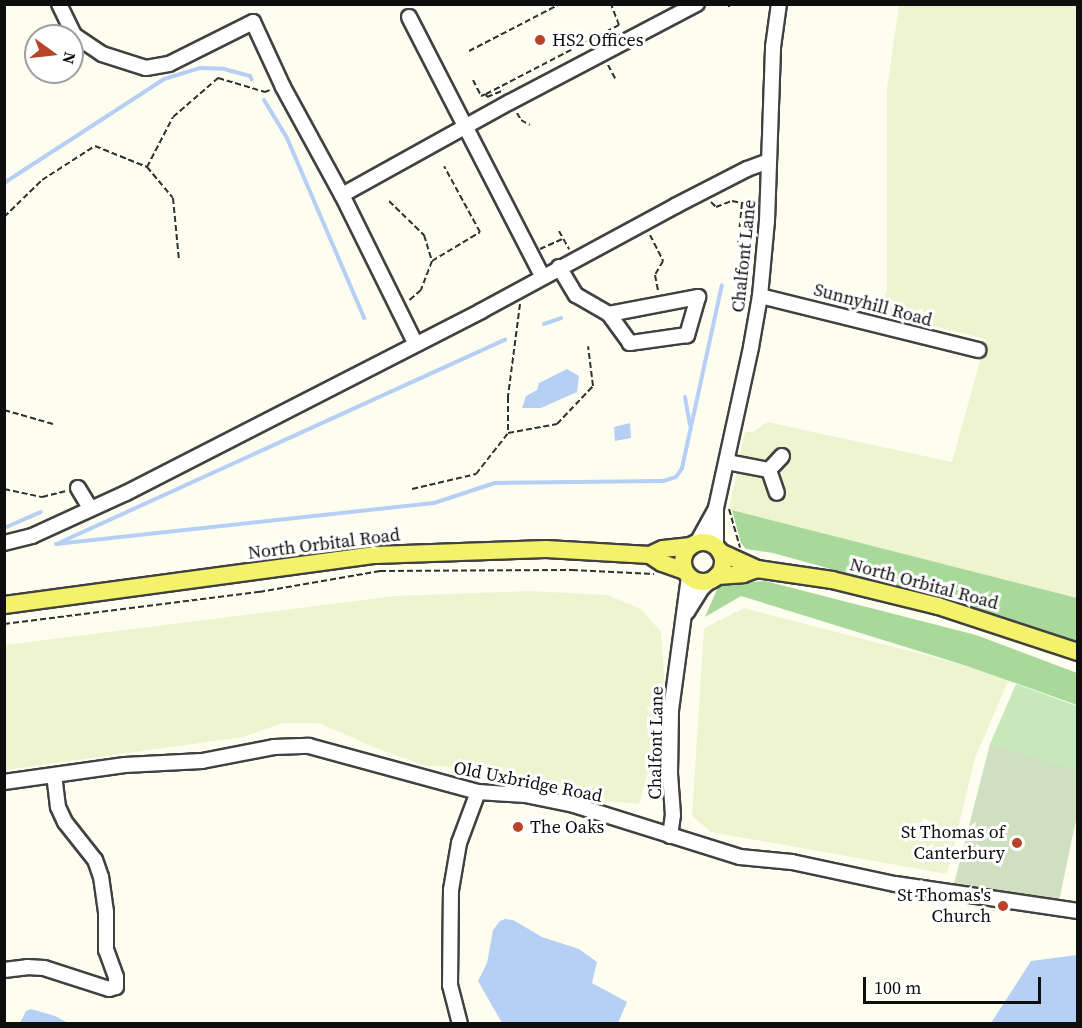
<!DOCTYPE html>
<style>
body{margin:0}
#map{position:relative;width:1082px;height:1028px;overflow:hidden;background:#fefef0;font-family:"Source Serif 4",serif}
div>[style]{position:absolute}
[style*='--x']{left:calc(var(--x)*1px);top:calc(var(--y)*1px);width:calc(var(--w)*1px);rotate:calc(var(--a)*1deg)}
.farmland>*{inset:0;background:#eff4d0}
.green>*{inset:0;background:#c7e8ba}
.forest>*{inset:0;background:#a8d89a}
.cemetery>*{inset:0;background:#cfe0c1}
.water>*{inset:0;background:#b6cff4}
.stream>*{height:4px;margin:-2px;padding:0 2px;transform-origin:2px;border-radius:2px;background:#b6cff4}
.path>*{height:2px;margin-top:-1px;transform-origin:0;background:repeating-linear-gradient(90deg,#303030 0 6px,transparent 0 9px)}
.roads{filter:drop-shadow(2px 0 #414141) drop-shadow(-2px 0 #414141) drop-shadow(0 2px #414141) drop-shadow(0 -2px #414141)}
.minor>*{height:14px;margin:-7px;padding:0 7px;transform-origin:7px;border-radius:7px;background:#fff}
.major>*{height:16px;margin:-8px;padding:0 8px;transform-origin:8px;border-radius:8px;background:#f4f26a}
.major>.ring{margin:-8px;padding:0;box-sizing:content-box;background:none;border:16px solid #f4f26a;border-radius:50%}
.dots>*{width:16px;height:16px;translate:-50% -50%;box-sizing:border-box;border:3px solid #fff;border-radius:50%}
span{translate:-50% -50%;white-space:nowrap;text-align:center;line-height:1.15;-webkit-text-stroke:6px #fff;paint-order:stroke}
.poi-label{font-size:18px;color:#0e0e0e}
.left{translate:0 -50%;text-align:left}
.right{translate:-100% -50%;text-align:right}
.street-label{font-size:18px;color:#0e0e0e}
.frame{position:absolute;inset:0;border:6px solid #0e0e0e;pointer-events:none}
.north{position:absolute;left:24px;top:24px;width:60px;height:60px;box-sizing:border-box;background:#fff;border:2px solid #9f9f9f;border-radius:50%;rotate:105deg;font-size:16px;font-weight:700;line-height:24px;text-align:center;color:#0e0e0e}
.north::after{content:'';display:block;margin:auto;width:21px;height:27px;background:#ba442a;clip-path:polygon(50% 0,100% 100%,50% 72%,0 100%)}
.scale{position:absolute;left:863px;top:977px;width:178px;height:27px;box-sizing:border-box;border:3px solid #0e0e0e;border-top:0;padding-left:8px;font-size:18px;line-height:21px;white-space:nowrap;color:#0e0e0e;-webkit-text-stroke:4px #fff;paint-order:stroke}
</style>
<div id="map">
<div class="farmland">
<div style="clip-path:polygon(899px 5px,1077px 5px,1077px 598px,729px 509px,745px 432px,753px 432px,767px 422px,952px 462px,986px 339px,876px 312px,887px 291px,887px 88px)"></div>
<div style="clip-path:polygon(530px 591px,608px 595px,641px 609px,661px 632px,664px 677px,652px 758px,639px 804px,585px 799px,492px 768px,426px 766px,381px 750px,318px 723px,283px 723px,243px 737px,5px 770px,5px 645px,394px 596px)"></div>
<div style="clip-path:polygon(744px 608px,1010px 677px,975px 758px,947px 874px,711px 832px,692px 816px,704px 628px)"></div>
</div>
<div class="green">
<div style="clip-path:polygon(1016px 684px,1077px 706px,1077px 771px,990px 744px)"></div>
</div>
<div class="forest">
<div style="clip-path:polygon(732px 510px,1077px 598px,1077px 642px,965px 606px,773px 553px,746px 549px,741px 543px)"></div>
<div style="clip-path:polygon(765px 581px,976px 635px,1077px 673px,1077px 705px,967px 666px,741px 596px,705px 617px,719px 585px)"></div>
</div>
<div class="cemetery">
<div style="clip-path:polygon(990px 744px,1077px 770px,1077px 815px,1059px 901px,954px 884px)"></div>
</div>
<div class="water">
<div style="clip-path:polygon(567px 369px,579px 376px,577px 392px,541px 408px,522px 408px,526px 396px,537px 390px,539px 383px)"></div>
<div style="clip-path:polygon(630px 423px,631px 438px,615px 441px,614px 427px)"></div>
<div style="clip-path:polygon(505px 919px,513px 920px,542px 937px,579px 949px,597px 962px,592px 983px,627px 1002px,618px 1023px,502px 1023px,478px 981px,487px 963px,493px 930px,500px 921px)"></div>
<div style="clip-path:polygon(1077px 955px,1077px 1023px,991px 1023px,1031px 961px)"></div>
<div style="clip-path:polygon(31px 1009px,55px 1016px,68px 1023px,20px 1023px,26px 1011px)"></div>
</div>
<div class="stream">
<div style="--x:264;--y:100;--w:44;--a:58.8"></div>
<div style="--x:287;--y:138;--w:196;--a:66.8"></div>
<div style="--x:4;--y:183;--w:191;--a:-33"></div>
<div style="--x:164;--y:79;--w:38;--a:-17"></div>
<div style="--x:200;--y:68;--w:24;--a:2"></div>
<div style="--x:224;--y:69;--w:27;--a:15"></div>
<div style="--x:250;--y:76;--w:4;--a:63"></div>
<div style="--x:544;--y:324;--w:18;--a:-19"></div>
<div style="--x:685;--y:397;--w:28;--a:80"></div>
<div style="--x:4;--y:528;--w:40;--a:-23.4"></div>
<div style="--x:61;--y:542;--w:488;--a:-24.5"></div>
<div style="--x:56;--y:544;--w:380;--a:-6.2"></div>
<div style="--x:434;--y:503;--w:64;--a:-18.2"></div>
<div style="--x:495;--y:483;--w:168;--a:-0.7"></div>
<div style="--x:663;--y:481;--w:14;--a:-17"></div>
<div style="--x:676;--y:477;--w:11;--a:-56"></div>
<div style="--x:682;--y:468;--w:187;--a:-77.7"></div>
</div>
<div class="path">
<div style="--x:729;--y:7;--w:3;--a:-90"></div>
<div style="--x:469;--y:51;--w:102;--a:-27.3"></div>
<div style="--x:608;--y:65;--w:17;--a:62"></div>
<div style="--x:473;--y:80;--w:18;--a:63"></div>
<div style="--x:481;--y:96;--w:5;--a:-22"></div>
<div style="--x:486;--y:94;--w:3;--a:72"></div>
<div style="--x:487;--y:97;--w:18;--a:-22"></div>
<div style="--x:486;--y:94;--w:150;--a:-27.4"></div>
<div style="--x:619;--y:25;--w:22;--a:-111"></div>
<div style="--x:517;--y:113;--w:8;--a:60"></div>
<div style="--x:521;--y:120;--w:10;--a:29"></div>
<div style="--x:147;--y:167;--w:56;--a:-62.5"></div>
<div style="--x:173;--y:117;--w:60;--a:-40.9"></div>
<div style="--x:218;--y:78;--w:49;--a:16.6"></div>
<div style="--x:265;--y:92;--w:5;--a:-22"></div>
<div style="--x:389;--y:201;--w:49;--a:44.2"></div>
<div style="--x:424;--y:235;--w:27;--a:73"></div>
<div style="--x:432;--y:261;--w:31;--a:111"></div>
<div style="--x:421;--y:290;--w:18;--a:139"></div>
<div style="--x:711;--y:202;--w:7;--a:45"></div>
<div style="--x:716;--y:207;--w:17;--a:-21"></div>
<div style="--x:732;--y:201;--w:10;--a:11"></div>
<div style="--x:742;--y:203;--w:41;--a:95.6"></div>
<div style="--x:738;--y:244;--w:23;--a:61"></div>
<div style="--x:742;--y:203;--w:12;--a:0"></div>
<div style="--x:4;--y:217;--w:53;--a:-44.2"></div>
<div style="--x:42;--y:180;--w:63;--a:-32.7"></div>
<div style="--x:95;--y:146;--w:56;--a:22"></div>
<div style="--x:147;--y:167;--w:40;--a:50"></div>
<div style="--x:173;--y:198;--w:62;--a:84.5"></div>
<div style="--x:559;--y:231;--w:21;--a:61"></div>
<div style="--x:650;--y:235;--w:29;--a:63"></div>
<div style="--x:663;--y:261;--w:16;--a:120"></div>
<div style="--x:655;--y:275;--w:16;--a:79"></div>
<div style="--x:540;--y:249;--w:24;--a:-24"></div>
<div style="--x:432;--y:261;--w:56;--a:-31.1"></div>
<div style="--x:480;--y:232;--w:75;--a:-118.6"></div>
<div style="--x:520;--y:304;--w:94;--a:97.4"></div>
<div style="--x:508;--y:397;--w:36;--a:90"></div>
<div style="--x:508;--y:433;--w:50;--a:-10.4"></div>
<div style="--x:557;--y:424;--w:52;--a:-46.5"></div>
<div style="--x:593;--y:386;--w:40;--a:-97.1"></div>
<div style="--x:4;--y:410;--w:51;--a:15.9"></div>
<div style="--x:4;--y:489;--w:39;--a:12"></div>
<div style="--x:42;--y:497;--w:25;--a:-14"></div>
<div style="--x:412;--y:489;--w:66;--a:-13.2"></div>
<div style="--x:476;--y:474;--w:52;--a:-52"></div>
<div style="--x:729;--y:509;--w:40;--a:74"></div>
<div style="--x:4;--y:624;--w:257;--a:-7.2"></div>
<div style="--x:259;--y:592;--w:123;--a:-9.8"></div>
<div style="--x:380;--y:571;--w:192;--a:-0.3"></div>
<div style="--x:572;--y:570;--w:82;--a:2.8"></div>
</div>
<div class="roads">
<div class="minor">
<div style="--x:59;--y:4;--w:34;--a:64"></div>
<div style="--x:74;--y:35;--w:34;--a:34"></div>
<div style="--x:102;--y:54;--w:46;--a:17.7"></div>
<div style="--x:146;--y:68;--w:23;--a:-10"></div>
<div style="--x:169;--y:64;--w:94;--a:-26.6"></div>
<div style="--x:253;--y:22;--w:72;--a:65.2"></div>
<div style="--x:283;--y:87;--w:123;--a:61.4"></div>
<div style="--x:342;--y:195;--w:165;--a:63.7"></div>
<div style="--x:409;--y:17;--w:291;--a:62.8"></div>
<div style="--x:342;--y:195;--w:192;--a:-29"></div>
<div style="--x:510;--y:102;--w:211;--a:-27.7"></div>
<div style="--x:559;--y:267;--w:33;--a:59"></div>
<div style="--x:576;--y:295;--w:38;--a:30"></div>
<div style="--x:609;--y:314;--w:91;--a:-10.8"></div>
<div style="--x:698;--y:297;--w:40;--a:106"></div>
<div style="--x:687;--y:335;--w:58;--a:172"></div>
<div style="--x:630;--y:343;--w:36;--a:-126"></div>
<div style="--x:760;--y:296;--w:225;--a:13.9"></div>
<div style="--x:727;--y:462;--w:43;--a:10.8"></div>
<div style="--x:769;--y:470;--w:24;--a:71"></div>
<div style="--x:769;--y:470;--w:19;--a:-47"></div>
<div style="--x:78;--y:488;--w:23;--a:59"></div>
<div style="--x:4;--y:543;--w:29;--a:-14"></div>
<div style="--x:32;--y:536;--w:103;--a:-24.6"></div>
<div style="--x:126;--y:493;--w:399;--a:-27.1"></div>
<div style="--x:481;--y:311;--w:221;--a:-28.4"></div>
<div style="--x:675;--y:206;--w:81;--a:-27.2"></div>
<div style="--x:747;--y:169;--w:23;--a:-20"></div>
<div style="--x:697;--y:543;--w:38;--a:-61"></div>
<div style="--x:716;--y:547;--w:39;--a:-90"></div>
<div style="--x:716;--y:508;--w:165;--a:-77.7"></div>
<div style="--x:751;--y:347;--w:52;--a:-80"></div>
<div style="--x:760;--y:296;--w:75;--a:-84.7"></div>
<div style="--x:767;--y:221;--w:174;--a:-88"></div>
<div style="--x:773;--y:47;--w:43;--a:-82.1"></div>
<div style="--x:687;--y:612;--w:28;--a:-58"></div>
<div style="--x:702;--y:588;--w:12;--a:-42"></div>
<div style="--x:4;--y:782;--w:122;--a:-8"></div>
<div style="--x:125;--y:765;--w:77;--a:-3"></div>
<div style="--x:202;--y:761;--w:73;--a:-11"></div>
<div style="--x:274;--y:747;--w:35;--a:-2"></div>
<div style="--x:309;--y:746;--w:175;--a:15.2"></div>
<div style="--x:478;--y:792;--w:47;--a:3.7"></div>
<div style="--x:525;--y:795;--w:50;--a:11.5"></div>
<div style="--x:574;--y:805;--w:174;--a:17.4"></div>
<div style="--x:740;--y:857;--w:52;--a:5.5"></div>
<div style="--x:792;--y:862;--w:105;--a:12.1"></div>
<div style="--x:895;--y:884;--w:185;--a:8.4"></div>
<div style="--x:670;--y:836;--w:21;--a:-82"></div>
<div style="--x:673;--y:815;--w:41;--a:-94.2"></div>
<div style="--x:670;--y:774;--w:64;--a:-89.1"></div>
<div style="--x:671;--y:710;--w:135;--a:-82.3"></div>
<div style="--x:4;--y:970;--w:23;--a:-7"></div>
<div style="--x:27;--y:967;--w:17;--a:3"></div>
<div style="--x:44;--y:968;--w:68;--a:17.9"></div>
<div style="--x:109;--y:989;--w:7;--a:-16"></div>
<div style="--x:116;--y:987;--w:10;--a:-90"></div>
<div style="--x:116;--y:977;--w:29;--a:-110"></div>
<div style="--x:106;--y:950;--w:38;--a:-90"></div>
<div style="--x:106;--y:912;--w:35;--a:-98"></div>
<div style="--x:101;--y:877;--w:18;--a:-109"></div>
<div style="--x:95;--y:860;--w:48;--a:-128.3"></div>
<div style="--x:65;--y:822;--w:17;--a:-115"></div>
<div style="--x:58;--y:807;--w:31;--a:-97"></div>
<div style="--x:460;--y:1024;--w:40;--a:-104.4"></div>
<div style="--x:450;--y:985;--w:95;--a:-89.4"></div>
<div style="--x:451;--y:890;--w:48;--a:-80.3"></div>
<div style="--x:459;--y:843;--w:54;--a:-69.6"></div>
</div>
<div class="major">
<div class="ring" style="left:683px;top:542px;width:24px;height:24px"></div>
<div style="--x:720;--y:552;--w:41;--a:24.7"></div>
<div style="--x:757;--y:569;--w:76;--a:8.3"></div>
<div style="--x:832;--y:580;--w:109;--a:13.8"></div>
<div style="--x:938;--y:606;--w:147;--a:18.2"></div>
<div style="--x:650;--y:555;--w:14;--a:34"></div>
<div style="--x:662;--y:563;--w:24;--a:19"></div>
<div style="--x:717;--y:576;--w:26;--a:-4"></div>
<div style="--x:743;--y:574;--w:15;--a:-20"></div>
<div style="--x:4;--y:605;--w:374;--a:-7.7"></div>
<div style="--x:375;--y:555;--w:171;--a:-2"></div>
<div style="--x:546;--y:549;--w:104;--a:3.3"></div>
<div style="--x:650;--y:555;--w:14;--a:-25"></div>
<div style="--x:663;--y:549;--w:28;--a:-6"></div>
</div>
</div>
<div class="dots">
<div style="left:540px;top:40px;background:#ba442a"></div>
<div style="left:518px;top:827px;background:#ba442a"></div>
<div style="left:1017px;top:843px;background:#ba442a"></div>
<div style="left:1003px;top:906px;background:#ba442a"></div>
</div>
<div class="poi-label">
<span class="left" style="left:552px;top:40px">HS2 Offices</span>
<span class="left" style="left:530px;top:827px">The Oaks</span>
<span class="right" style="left:1005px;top:843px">St Thomas of<br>Canterbury</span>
<span class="right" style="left:991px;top:906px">St Thomas's<br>Church</span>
</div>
<div class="street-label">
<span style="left:744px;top:256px;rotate:-84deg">Chalfont Lane</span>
<span style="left:873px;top:305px;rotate:15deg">Sunnyhill Road</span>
<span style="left:324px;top:544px;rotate:-7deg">North Orbital Road</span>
<span style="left:924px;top:584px;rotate:15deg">North Orbital Road</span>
<span style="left:656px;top:743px;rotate:-89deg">Chalfont Lane</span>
<span style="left:528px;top:782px;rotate:11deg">Old Uxbridge Road</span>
</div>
<div class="frame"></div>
<div class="north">N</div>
<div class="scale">100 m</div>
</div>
